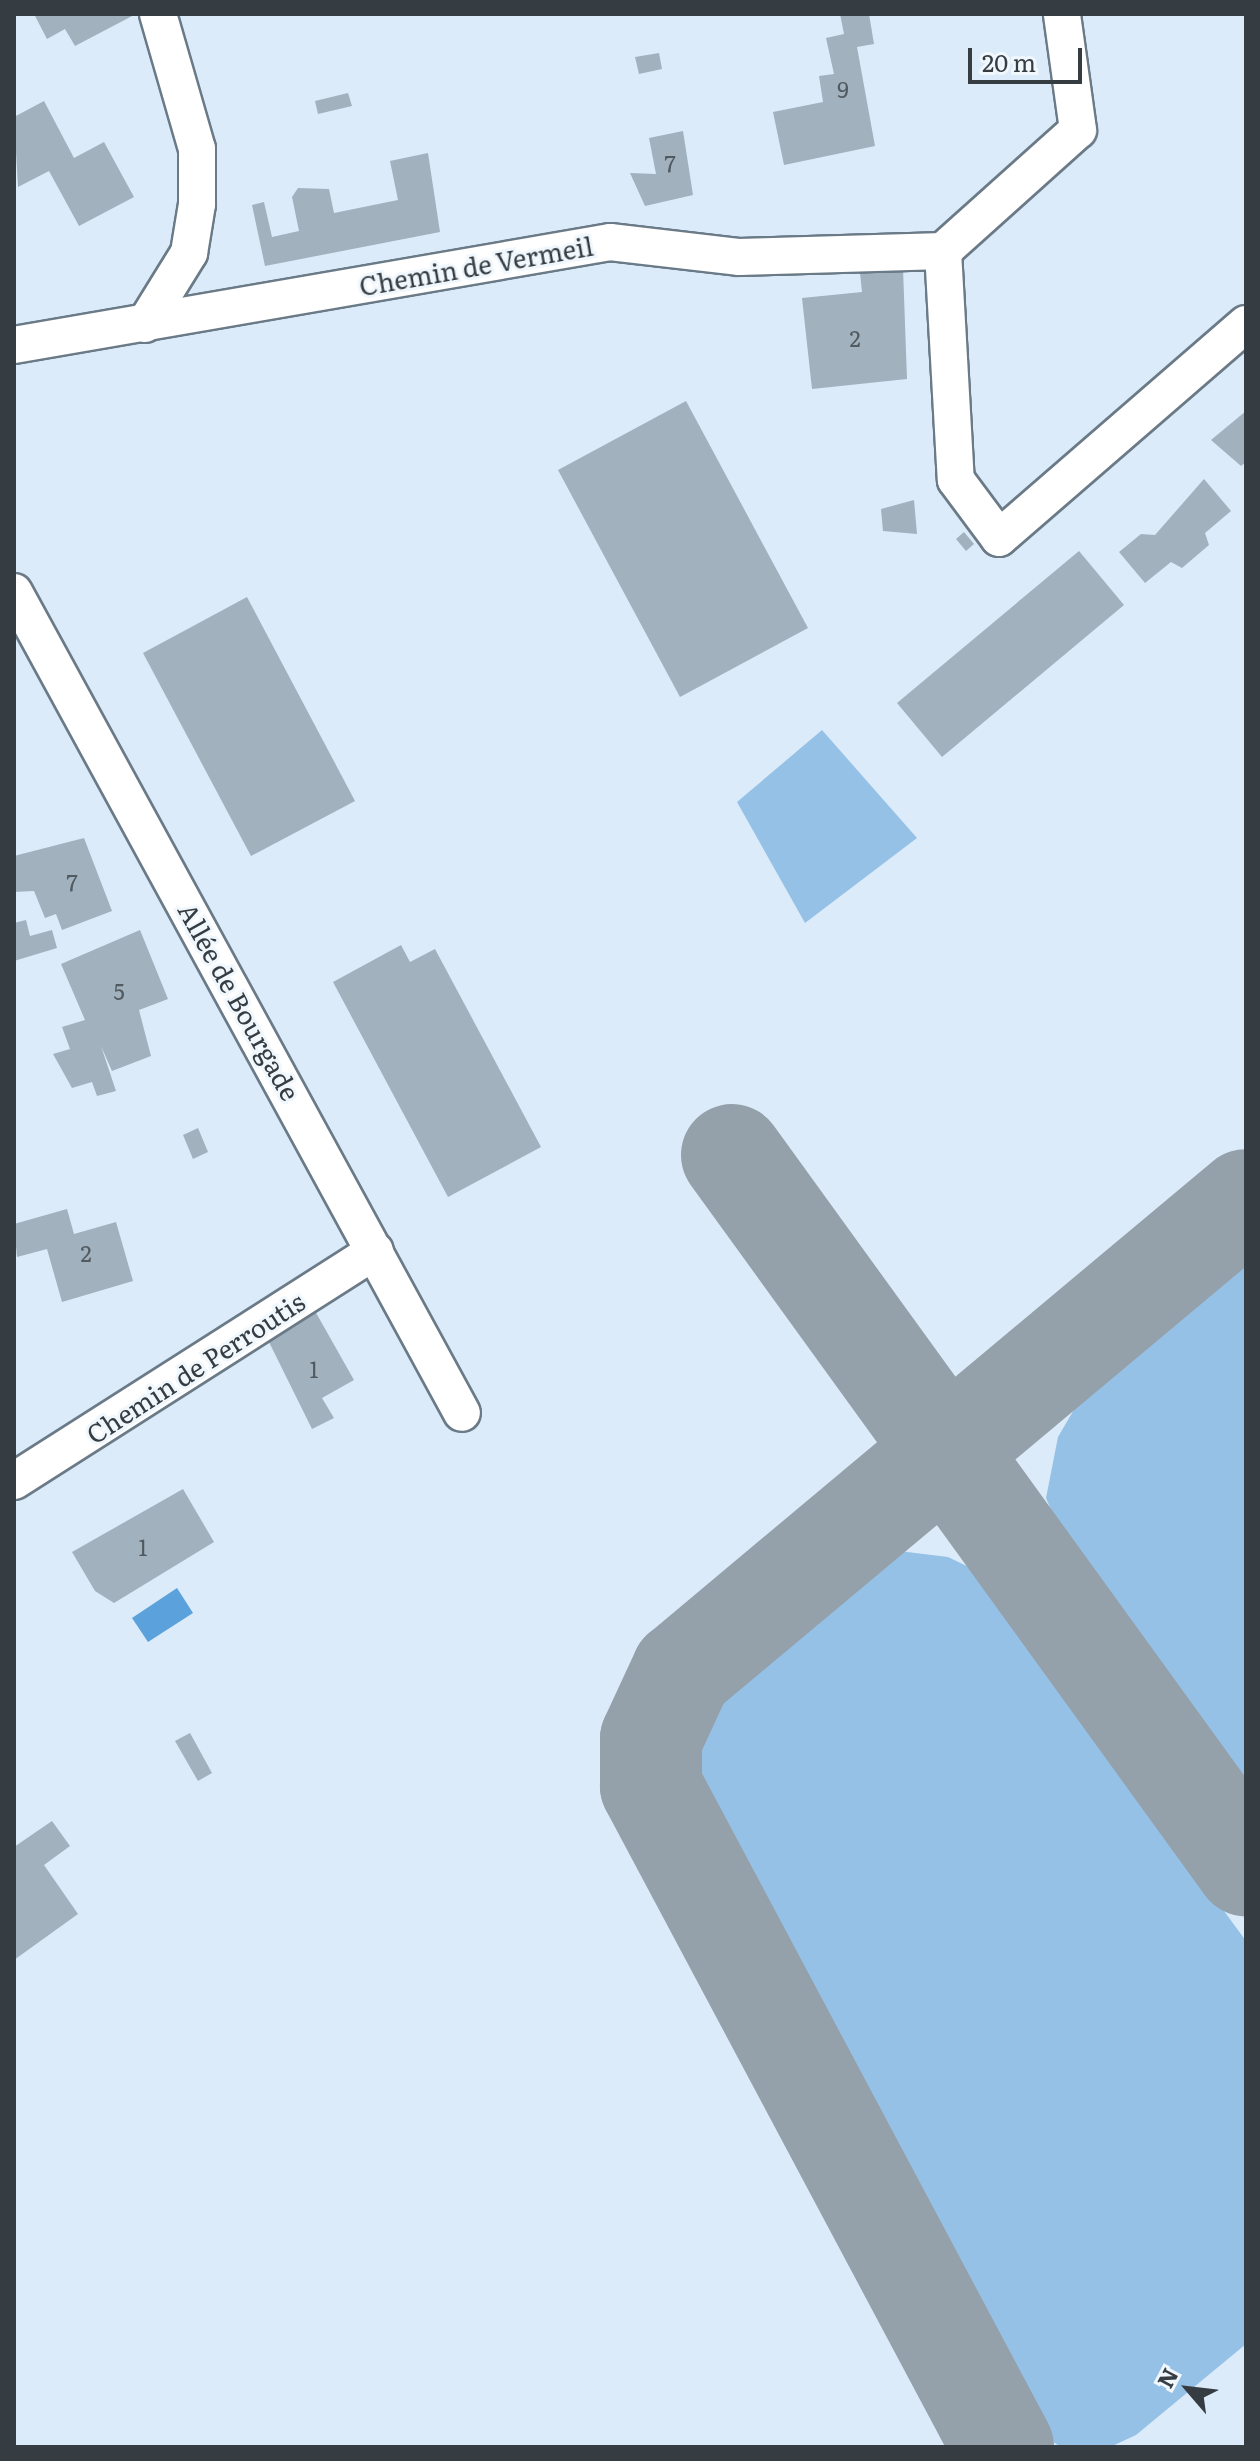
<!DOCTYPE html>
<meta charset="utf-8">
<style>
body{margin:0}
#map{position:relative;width:1260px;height:2461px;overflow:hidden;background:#dbebf9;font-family:Literata,serif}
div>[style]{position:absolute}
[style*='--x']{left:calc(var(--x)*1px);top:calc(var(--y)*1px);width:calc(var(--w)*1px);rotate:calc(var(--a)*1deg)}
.green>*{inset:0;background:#96c1e6}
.water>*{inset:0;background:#5ba2dc}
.taxiway>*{height:102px;margin:-51px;padding:0 51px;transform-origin:51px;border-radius:51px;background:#94a0aa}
.building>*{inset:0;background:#a1b1be}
.roads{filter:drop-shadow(2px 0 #6b7a87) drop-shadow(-2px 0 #6b7a87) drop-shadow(0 2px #6b7a87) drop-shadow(0 -2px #6b7a87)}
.minor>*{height:36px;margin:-18px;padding:0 18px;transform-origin:18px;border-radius:18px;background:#fff}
span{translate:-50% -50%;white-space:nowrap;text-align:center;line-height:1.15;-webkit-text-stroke:6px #f0f7fd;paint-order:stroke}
.number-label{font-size:22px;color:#515a61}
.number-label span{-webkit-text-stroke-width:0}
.street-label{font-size:26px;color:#363d42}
.frame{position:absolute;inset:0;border:16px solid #363d42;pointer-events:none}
.north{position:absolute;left:1148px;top:2349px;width:80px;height:80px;-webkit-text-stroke:6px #f0f7fd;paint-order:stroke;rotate:298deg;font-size:22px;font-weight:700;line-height:32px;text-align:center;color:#363d42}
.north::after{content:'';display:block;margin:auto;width:28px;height:36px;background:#363d42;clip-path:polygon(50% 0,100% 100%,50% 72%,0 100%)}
.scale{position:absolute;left:968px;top:48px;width:114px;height:36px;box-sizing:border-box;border:4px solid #363d42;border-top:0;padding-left:10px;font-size:24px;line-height:28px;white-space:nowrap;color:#363d42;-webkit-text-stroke:6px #f0f7fd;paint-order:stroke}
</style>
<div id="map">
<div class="green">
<div style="clip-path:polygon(822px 730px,917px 838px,805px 923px,737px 802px)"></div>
<div style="clip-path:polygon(1246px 1255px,1246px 1795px,1068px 1550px,1046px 1498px,1058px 1437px,1086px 1389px)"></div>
<div style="clip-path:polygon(899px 1551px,948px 1557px,975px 1570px,1246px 1941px,1246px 2344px,1136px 2435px,1110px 2447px,1061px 2447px,1014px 2417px,681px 1785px,686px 1735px,706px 1706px)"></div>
</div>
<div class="water">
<div style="clip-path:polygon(177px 1588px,193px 1613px,148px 1642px,132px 1618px)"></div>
</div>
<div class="taxiway">
<div style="--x:732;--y:1155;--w:877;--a:54.1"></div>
<div style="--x:1003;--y:2447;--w:749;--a:-118.04"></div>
<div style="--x:651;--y:1786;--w:47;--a:-90"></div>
<div style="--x:651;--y:1739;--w:74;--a:-65.2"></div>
<div style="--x:682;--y:1672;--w:735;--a:-39.93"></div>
</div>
<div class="building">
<div style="clip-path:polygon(34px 14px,136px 14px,75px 46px,65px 29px,47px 39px)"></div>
<div style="clip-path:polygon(840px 14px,869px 14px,874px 44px,857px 47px,875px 146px,784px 165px,773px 112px,823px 102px,819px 76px,834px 74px,826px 38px,844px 34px)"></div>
<div style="clip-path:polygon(659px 53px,662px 69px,639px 74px,635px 57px)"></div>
<div style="clip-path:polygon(348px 93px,352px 106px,318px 114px,315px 101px)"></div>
<div style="clip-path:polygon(44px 101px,74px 158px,104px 142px,134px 197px,79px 226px,49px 171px,18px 187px,14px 117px)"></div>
<div style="clip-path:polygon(683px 131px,693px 195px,645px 206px,630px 173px,656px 174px,649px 138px)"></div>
<div style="clip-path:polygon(428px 153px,440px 232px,265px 266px,252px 205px,264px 202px,272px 237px,299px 231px,292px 197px,298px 188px,329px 189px,334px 213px,398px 200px,390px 161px)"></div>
<div style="clip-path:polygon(903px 268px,907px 379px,812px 389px,802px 298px,862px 292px,860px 273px)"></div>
<div style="clip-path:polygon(686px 401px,808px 628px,680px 697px,558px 470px)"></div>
<div style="clip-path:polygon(1246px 411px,1246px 462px,1241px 466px,1211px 440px)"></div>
<div style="clip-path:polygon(1204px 479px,1231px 511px,1205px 533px,1209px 545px,1182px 568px,1171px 562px,1145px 583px,1119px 552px,1141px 534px,1155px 535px)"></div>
<div style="clip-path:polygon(914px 500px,917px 534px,883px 531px,881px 509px)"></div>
<div style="clip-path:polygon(964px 532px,974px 544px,966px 551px,956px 539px)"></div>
<div style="clip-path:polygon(1079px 551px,1124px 605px,942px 757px,897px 703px)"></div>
<div style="clip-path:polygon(247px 597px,355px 801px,251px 856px,143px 653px)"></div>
<div style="clip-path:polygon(84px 838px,112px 911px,62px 930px,56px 914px,45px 918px,34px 891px,14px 892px,14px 856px)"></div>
<div style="clip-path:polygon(26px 920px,30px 936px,52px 930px,57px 948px,14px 961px,14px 923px)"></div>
<div style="clip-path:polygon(140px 930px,168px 999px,139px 1010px,151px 1056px,112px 1071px,101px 1046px,116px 1091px,97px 1096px,92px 1082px,72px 1088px,53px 1054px,70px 1049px,62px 1027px,85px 1020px,61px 964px)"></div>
<div style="clip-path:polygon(401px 945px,410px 962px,435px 949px,541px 1147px,448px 1197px,333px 982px)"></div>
<div style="clip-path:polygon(198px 1128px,208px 1152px,193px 1159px,183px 1135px)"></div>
<div style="clip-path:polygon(67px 1209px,74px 1234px,116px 1222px,133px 1281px,62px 1302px,47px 1249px,17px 1257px,14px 1224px)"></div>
<div style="clip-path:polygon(315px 1311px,354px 1380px,322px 1398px,334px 1418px,312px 1429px,266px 1336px)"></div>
<div style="clip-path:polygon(183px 1489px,214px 1542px,114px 1603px,95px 1591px,72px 1552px)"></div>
<div style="clip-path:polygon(190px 1733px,212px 1773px,198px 1781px,175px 1741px)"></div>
<div style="clip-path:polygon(52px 1821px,70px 1846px,44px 1865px,78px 1914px,14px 1960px,14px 1847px)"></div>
</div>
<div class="roads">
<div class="minor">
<div style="--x:943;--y:251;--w:229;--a:86.8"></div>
<div style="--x:956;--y:480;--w:72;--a:53.4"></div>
<div style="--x:999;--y:538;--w:327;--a:-40.9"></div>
<div style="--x:943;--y:251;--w:181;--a:-41.9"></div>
<div style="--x:1078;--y:130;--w:117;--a:-97.9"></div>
<div style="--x:145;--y:324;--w:84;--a:-58.2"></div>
<div style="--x:189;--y:253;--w:50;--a:-80.7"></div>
<div style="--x:197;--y:204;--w:55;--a:-90"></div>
<div style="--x:197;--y:149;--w:141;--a:-106.1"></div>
<div style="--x:14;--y:345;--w:605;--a:-9.8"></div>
<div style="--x:610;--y:242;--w:131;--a:6.6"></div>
<div style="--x:740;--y:257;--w:203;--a:-1.7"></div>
<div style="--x:14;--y:592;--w:935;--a:61.38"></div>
<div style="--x:14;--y:1481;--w:428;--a:-32.5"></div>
</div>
</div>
<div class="number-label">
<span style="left:843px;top:89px">9</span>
<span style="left:670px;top:163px">7</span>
<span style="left:855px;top:338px">2</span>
<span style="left:72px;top:882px">7</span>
<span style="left:119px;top:991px">5</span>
<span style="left:86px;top:1253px">2</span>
<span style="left:314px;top:1369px">1</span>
<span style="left:143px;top:1547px">1</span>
</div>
<div class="street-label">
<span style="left:476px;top:265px;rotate:-10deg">Chemin de Vermeil</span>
<span style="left:240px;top:1001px;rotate:61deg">Allée de Bourgade</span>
<span style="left:195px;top:1367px;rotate:-33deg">Chemin de Perroutis</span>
</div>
<div class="frame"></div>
<div class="north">N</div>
<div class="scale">20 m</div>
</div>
